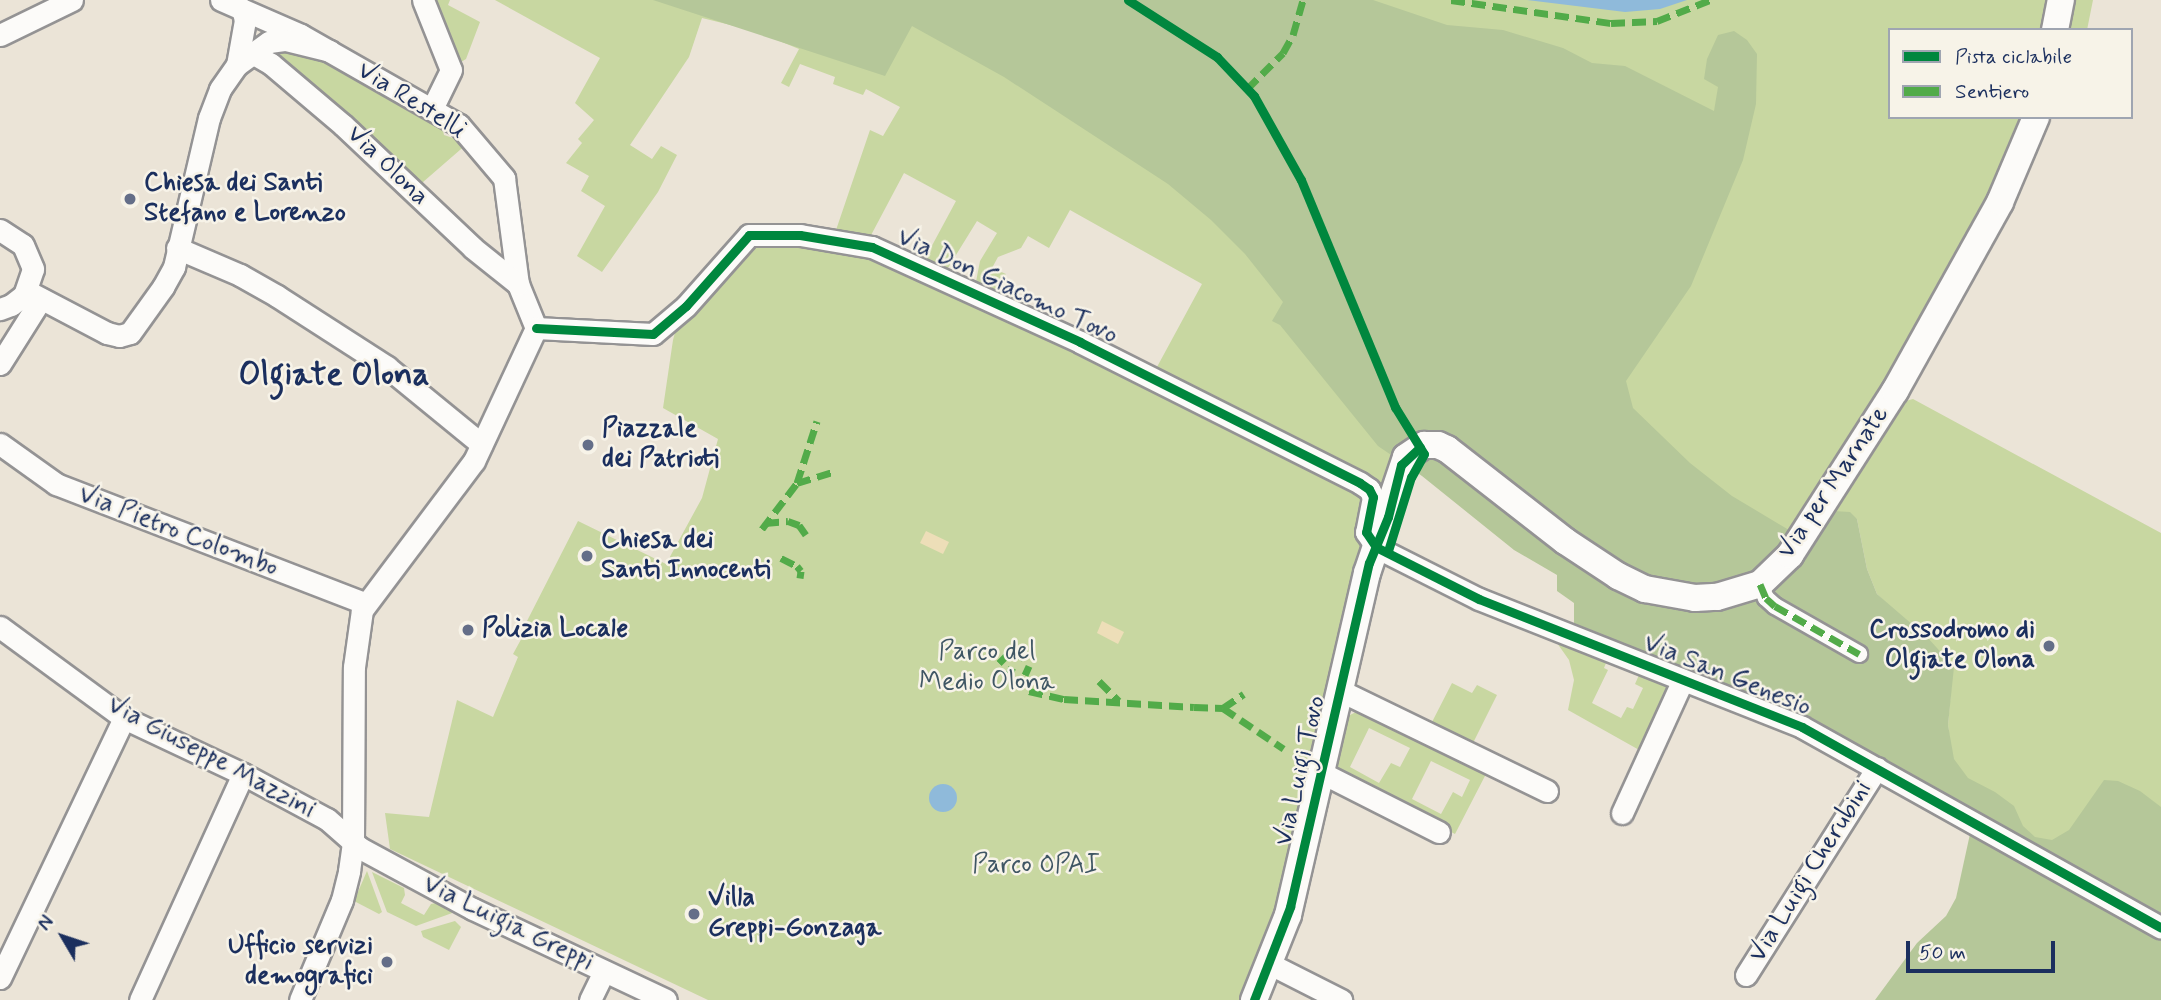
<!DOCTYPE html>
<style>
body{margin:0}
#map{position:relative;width:2161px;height:1000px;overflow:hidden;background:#ebe4d7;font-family:Mynerve,sans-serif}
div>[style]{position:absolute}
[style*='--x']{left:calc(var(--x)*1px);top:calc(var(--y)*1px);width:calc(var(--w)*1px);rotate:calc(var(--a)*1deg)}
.green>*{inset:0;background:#c8d7a1}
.forest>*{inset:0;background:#b5c799}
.sand>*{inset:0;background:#eddeb8}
.water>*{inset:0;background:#8fbada}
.round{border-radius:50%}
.roads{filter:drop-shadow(2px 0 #949394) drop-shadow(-2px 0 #949394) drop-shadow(0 2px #949394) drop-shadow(0 -2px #949394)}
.pedestrian>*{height:16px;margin:-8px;padding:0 8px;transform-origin:8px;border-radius:8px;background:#fcfbf9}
.minor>*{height:21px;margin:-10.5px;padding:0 10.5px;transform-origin:10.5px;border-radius:10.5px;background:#fcfbf9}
.tertiary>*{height:26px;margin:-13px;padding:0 13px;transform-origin:13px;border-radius:13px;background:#fcfbf9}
.quiet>*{height:7px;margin-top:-3.5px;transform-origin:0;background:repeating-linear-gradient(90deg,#52ab49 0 14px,transparent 0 21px)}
.cycleway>*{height:9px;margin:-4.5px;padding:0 4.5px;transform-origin:4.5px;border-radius:4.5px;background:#00873e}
.dots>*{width:19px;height:19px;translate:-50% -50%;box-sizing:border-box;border:4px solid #f7f3e8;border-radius:50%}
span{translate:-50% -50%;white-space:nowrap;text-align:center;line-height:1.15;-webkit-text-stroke:5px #f7f3e8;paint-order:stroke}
.street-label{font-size:26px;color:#1b2f5e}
.poi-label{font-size:26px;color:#1b2f5e;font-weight:700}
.left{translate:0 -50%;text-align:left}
.right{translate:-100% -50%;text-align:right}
.park-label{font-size:26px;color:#3f5664}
.district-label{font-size:33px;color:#1b2f5e;font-weight:700}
.legend{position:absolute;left:1888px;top:28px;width:245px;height:91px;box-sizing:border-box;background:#f7f3e8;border:2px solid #9fa5b1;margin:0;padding:9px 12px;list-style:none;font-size:21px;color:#1b2f5e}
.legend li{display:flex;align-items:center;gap:14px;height:35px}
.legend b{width:35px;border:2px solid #9fa5b1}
.north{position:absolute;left:28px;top:902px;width:70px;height:70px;-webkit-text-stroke:5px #f7f3e8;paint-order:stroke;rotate:309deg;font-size:19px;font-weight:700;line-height:28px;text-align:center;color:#1b2f5e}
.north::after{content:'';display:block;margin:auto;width:24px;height:32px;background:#1b2f5e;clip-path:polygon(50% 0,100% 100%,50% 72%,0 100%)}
.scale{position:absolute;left:1906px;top:941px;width:149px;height:32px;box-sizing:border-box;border:4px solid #1b2f5e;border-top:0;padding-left:9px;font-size:21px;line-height:24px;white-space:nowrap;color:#1b2f5e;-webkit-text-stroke:5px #f7f3e8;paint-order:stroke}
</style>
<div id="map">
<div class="green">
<div style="clip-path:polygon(433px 0,450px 0,448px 5px,480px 22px,466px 59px,456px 65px)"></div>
<div style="clip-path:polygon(495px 0,2093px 0,2087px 30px,1890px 30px,1890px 117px,2051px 117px,1791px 551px,1423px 437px,1366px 529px,1327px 714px,1274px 918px,1244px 1000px,708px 1000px,390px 849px,385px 813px,429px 817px,457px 700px,493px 717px,518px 657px,513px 654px,530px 623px,527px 621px,578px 521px,666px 564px,702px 498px,718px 439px,663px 408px,673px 340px,677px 325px,749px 235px,832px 238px,1151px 378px,1202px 284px,1070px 210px,1049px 248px,1028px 236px,1021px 248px,998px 257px,992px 268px,1006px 274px,995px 296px,974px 292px,980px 261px,997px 233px,977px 221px,943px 276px,921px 266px,956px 201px,904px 173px,869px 239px,835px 233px,870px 130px,883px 136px,900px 107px,866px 89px,863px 95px,833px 84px,835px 77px,800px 64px,789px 87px,781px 83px,799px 49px,755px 31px,702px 18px,689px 57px,630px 145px,652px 159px,661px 146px,677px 155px,658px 192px,602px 272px,577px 256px,605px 206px,581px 191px,589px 176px,566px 163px,582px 143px,578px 139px,594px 120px,575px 103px,600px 58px)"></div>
<div style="clip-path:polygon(299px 46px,441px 121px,444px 135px,468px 143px,415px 189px,267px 49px)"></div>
<div style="clip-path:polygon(1913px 399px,2161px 533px,2161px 911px,1957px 803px,1948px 725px,1953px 667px,1877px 594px,1867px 569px,1857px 519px,1833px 511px,1898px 403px)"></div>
<div style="clip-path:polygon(1557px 643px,1606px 663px,1604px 668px,1608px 670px,1592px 703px,1621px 718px,1627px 707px,1633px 709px,1643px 688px,1635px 684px,1639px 675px,1671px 686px,1641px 751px,1568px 710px,1574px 680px,1569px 660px)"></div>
<div style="clip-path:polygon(1452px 683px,1472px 693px,1477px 685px,1497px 695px,1472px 745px,1431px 724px)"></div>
<div style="clip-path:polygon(evenodd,1360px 710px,1486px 774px,1455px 834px,1335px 773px,1346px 717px,1360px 710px,1369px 728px,1410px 748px,1400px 767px,1391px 763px,1379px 783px,1350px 767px,1369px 728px,1360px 710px,1431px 761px,1470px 780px,1462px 797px,1453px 792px,1441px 814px,1412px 799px,1431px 761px)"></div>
<div style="clip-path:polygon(367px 871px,382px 912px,379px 914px,354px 901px)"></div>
<div style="clip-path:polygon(372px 872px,404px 888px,405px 895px,401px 903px,424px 915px,431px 904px,436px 903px,455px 912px,416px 926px,387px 912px)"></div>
<div style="clip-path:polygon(455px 921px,461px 927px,449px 950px,423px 937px,421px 931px)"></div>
</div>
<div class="forest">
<div style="clip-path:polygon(653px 0,1373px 0,1447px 25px,1503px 30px,1563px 48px,1592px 63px,1625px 66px,1714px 111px,1718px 87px,1704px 79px,1707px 59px,1718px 35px,1734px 31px,1747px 40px,1757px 54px,1756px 104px,1743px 160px,1691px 286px,1626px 381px,1633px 408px,1690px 463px,1732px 496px,1794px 533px,1833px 511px,1850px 512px,1857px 519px,1867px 569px,1877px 594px,1928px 638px,1954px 667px,1948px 725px,1954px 759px,1968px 778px,1995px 792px,2014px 806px,2023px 826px,2035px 837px,2052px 840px,2069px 830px,2104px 780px,2118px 781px,2140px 791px,2161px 807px,2161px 1000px,1875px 1000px,1917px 943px,1946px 916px,1956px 898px,1970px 834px,1965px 822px,1804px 726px,1574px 628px,1574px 603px,1557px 591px,1557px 575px,1514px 550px,1422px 476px,1378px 446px,1280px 325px,1272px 321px,1283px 302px,1245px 254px,1211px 220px,1168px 184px,1004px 77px,912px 26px,885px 76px)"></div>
</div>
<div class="sand">
<div style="clip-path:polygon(926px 531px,949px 542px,943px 554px,920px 543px)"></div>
<div style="clip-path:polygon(1102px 621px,1124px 632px,1118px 644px,1097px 633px)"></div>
</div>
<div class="water">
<div style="clip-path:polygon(1527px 0,1687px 0,1660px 9px,1625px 12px)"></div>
<div class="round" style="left:929px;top:784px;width:28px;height:28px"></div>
</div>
<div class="roads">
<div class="pedestrian">
<div style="--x:1760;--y:584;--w:15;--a:67"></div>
<div style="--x:1766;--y:598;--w:12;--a:42"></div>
<div style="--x:1775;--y:606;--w:97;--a:29.7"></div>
</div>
<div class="minor">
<div style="--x:221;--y:0;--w:87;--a:23.6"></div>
<div style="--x:301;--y:35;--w:182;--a:29.7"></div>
<div style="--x:459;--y:125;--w:70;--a:49.7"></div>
<div style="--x:504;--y:178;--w:107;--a:82.5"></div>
<div style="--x:518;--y:284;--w:48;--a:67.8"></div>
<div style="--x:423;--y:0;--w:75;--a:68.2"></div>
<div style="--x:451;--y:70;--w:43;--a:116"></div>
<div style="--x:0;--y:35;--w:80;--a:-25.9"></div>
<div style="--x:252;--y:53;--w:22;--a:30"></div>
<div style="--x:271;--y:64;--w:94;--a:40.3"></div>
<div style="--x:343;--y:125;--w:179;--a:43.4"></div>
<div style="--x:473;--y:248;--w:58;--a:38.7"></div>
<div style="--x:237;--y:65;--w:46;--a:-79.9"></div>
<div style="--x:245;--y:20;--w:11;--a:-105"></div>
<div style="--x:0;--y:230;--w:27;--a:33"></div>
<div style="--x:23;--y:245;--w:26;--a:67"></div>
<div style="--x:33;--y:269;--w:28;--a:109"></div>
<div style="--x:24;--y:295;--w:16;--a:142"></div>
<div style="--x:11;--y:305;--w:12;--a:160"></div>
<div style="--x:177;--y:248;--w:69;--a:23.2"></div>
<div style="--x:240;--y:275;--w:43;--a:29.6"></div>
<div style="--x:277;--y:296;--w:131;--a:32.8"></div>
<div style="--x:387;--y:367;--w:122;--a:39.3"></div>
<div style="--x:27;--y:291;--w:90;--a:27.7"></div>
<div style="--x:107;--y:333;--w:12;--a:14"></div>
<div style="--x:119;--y:336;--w:11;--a:-15"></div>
<div style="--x:130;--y:333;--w:57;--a:-54.3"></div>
<div style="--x:163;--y:287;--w:23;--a:-61"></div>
<div style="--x:174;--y:267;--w:153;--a:-76.8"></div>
<div style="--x:209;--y:118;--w:31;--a:-69"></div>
<div style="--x:220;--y:89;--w:29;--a:-55"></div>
<div style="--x:237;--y:65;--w:39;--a:-36"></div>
<div style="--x:269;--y:42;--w:17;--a:-7"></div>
<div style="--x:286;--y:40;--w:45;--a:14"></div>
<div style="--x:536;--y:328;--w:117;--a:2.9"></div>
<div style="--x:653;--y:334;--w:43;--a:-40.3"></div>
<div style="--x:686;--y:306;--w:95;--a:-48.4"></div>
<div style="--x:749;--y:235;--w:51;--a:0"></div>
<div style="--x:800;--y:235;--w:73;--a:9.5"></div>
<div style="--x:872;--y:247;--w:229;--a:24.5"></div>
<div style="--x:1080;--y:342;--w:313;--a:26.7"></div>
<div style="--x:1360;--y:483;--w:11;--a:34"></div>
<div style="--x:1369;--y:489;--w:9;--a:63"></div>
<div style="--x:1373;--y:497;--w:36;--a:101"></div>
<div style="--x:1366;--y:532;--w:18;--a:56"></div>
<div style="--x:1376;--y:547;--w:115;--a:26.8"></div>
<div style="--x:1479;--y:599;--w:347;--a:21.6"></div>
<div style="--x:1802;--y:727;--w:411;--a:29.2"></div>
<div style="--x:0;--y:364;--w:77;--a:-57.8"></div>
<div style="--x:0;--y:444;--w:69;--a:35.5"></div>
<div style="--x:56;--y:484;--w:331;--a:21.1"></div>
<div style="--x:0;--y:627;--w:154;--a:36.3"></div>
<div style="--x:124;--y:718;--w:132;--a:25.2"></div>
<div style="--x:243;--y:774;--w:95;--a:28.2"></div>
<div style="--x:327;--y:819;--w:44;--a:41.3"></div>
<div style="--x:360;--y:848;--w:128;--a:28.4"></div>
<div style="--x:473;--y:909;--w:213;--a:25.2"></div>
<div style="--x:1341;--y:691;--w:229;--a:25.9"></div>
<div style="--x:1322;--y:773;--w:131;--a:26.8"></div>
<div style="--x:1622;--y:813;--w:146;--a:-65.4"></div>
<div style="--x:1270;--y:964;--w:80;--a:26.9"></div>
<div style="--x:1746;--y:975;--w:245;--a:-57.7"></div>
<div style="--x:0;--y:978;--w:288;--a:-64.5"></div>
<div style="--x:140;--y:1000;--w:248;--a:-65.5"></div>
<div style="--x:300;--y:1000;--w:108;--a:-67.2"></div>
<div style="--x:342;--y:900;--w:30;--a:-76"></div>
<div style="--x:349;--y:871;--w:29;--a:-82"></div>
<div style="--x:353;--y:842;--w:175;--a:-89.7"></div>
<div style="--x:354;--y:667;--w:58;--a:-82"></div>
<div style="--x:362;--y:610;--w:186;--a:-53.1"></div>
<div style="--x:474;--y:461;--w:147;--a:-65"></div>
<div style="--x:590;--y:1000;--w:32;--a:-64"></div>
</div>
<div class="tertiary">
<div style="--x:2055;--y:30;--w:31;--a:-79"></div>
<div style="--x:1254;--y:1000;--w:92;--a:-68.2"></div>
<div style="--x:1288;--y:915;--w:351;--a:-77"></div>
<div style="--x:1367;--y:573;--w:122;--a:-71.4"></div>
<div style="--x:1406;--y:457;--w:22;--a:-34"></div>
<div style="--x:1424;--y:445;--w:14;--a:0"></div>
<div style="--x:1438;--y:445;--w:10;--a:24"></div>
<div style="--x:1447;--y:449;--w:150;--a:37.9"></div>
<div style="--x:1565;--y:541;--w:64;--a:33.4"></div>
<div style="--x:1618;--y:576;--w:30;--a:26"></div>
<div style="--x:1645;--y:589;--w:51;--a:10.2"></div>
<div style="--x:1695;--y:598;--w:22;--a:-3"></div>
<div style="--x:1717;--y:597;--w:45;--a:-16.8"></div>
<div style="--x:1760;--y:584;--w:42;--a:-44"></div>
<div style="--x:1790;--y:555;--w:195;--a:-57.4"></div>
<div style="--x:1895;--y:391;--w:216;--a:-60.9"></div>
<div style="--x:2000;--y:202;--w:92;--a:-67"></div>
</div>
</div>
<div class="quiet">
<div style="--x:1451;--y:0;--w:162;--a:8.2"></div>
<div style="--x:1611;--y:23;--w:46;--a:-2.5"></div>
<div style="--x:1657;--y:21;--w:57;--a:-21.6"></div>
<div style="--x:1247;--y:89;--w:51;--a:-45"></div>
<div style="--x:1283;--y:53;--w:21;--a:-61"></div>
<div style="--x:1293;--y:35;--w:36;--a:-74"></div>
<div style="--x:797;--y:483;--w:41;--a:-17.1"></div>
<div style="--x:765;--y:523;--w:23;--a:-5"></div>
<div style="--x:788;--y:521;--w:12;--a:20"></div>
<div style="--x:799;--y:525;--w:12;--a:55"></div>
<div style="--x:762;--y:529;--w:58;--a:-52.7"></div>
<div style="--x:797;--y:483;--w:65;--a:-72.1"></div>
<div style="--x:781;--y:558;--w:18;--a:27"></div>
<div style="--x:797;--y:566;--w:6;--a:51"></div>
<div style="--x:801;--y:571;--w:7;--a:98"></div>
<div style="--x:1760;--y:584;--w:15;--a:67"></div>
<div style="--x:1766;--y:598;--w:12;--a:42"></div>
<div style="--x:1775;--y:606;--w:97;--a:29.7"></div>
<div style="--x:1015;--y:653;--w:10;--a:29"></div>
<div style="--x:999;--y:663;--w:10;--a:-45"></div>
<div style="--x:1007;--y:669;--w:8;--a:23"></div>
<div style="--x:1025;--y:675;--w:10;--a:-66"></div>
<div style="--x:1099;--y:681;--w:28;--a:45"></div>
<div style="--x:1029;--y:691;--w:36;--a:13"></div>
<div style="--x:1064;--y:699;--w:130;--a:3.5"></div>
<div style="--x:1194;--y:707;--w:29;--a:2"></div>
<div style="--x:1223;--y:708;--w:25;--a:-34"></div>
<div style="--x:1223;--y:708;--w:73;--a:33.9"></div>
</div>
<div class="cycleway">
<div style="--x:1128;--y:0;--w:106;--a:32.6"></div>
<div style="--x:1217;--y:57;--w:54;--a:46.5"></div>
<div style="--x:1254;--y:96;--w:96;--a:60.8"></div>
<div style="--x:1301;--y:180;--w:246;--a:67.5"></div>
<div style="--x:1395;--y:407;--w:55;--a:58.3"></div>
<div style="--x:1424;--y:454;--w:26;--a:119"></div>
<div style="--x:1411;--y:477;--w:77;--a:107.3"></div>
<div style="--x:536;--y:328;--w:117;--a:2.9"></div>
<div style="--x:653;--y:334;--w:43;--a:-40.3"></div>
<div style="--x:686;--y:306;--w:95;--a:-48.4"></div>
<div style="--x:749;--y:235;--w:51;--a:0"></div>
<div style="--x:800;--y:235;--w:73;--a:9.5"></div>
<div style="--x:872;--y:247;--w:229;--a:24.5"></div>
<div style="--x:1080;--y:342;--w:313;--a:26.7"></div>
<div style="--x:1360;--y:483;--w:11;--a:34"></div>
<div style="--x:1369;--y:489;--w:9;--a:63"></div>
<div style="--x:1373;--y:497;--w:36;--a:101"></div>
<div style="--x:1366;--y:532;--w:18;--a:56"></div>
<div style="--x:1376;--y:547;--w:115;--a:26.8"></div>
<div style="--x:1479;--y:599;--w:347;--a:21.6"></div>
<div style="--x:1802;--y:727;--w:411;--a:29.2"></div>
<div style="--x:1254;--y:1000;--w:100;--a:-68.8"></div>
<div style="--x:1290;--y:907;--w:353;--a:-77.1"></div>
<div style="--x:1369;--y:563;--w:50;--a:-67.6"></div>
<div style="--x:1388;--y:517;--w:54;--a:-76"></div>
<div style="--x:1401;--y:465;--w:26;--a:-43"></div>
</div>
<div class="dots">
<div style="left:130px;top:199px;background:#646e88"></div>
<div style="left:588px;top:445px;background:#646e88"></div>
<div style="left:587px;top:556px;background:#646e88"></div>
<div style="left:468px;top:630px;background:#646e88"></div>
<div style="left:2049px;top:646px;background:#646e88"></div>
<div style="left:694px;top:914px;background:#646e88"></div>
<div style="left:387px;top:962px;background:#646e88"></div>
</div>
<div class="street-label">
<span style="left:411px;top:101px;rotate:32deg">Via Restelli</span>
<span style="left:387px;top:166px;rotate:44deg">Via Olona</span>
<span style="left:1007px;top:287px;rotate:25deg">Via Don Giacomo Tovo</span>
<span style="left:1834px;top:483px;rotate:-56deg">Via per Marnate</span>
<span style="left:178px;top:532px;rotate:21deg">Via Pietro Colombo</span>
<span style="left:1727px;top:676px;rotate:22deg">Via San Genesio</span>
<span style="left:211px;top:758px;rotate:28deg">Via Giuseppe Mazzini</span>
<span style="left:1301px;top:771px;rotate:-77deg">Via Luigi Tovo</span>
<span style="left:1811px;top:872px;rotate:-58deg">Via Luigi Cherubini</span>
<span style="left:508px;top:924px;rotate:26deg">Via Luigia Greppi</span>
</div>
<div class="poi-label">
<span class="left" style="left:144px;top:199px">Chiesa dei Santi<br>Stefano e Lorenzo</span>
<span class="left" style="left:602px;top:445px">Piazzale<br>dei Patrioti</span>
<span class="left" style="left:601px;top:556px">Chiesa dei<br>Santi Innocenti</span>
<span class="left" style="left:482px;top:630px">Polizia Locale</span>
<span class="right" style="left:2035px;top:646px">Crossodromo di<br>Olgiate Olona</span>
<span class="left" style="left:708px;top:914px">Villa<br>Greppi-Gonzaga</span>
<span class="right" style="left:373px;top:962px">Ufficio servizi<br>demografici</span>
</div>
<div class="park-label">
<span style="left:987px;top:668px">Parco del<br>Medio Olona</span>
<span style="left:1036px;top:866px">Parco OPAI</span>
</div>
<div class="district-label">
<span style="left:334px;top:376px">Olgiate Olona</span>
</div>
<ul class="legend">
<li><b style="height:9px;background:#00873e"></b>Pista ciclabile</li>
<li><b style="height:9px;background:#52ab49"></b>Sentiero</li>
</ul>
<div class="north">N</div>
<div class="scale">50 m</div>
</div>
